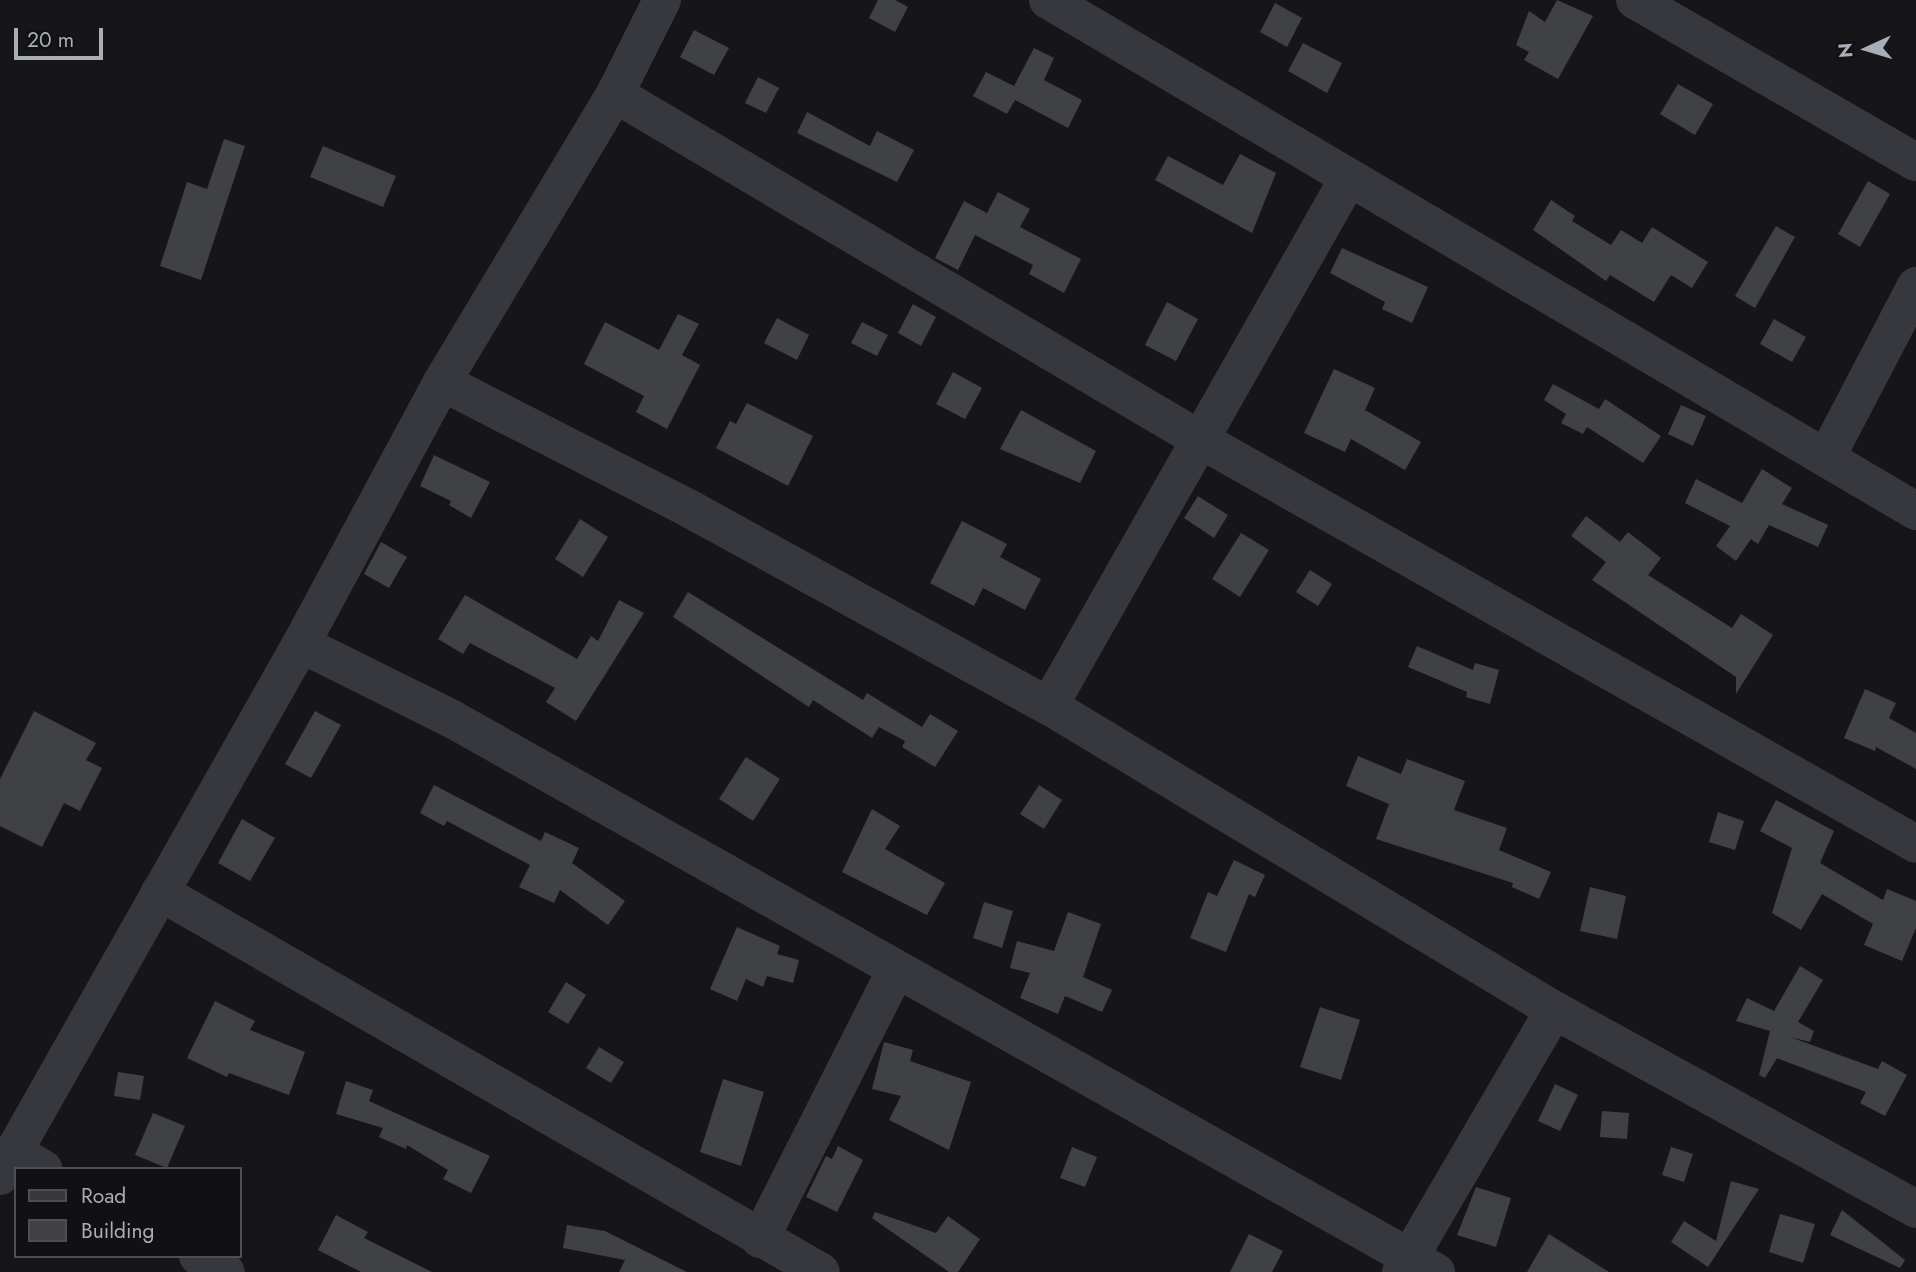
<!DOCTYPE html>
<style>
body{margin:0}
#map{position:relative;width:1916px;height:1272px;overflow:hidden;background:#161618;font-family:Jost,sans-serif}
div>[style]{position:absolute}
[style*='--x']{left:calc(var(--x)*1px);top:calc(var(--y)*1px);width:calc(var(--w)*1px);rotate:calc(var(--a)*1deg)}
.building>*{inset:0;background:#404145}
.minor>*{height:38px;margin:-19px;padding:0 19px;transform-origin:19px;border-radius:19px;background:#37383d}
span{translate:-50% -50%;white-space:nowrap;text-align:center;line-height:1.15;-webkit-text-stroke:5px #111113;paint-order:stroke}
.legend{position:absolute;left:14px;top:1167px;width:228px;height:91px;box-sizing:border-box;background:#111113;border:2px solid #4d4f55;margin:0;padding:9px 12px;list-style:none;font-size:21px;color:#a8adb8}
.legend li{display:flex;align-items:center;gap:14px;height:35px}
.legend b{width:35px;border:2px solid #4d4f55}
.north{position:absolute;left:1832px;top:14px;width:70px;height:70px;-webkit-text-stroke:5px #111113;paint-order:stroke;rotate:266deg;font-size:19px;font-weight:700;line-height:28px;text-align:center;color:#a8adb8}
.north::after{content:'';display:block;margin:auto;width:24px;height:32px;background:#a8adb8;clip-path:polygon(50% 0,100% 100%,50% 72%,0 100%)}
.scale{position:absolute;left:14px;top:28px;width:89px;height:32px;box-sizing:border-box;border:4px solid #a8adb8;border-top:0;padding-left:9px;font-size:21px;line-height:24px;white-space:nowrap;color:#a8adb8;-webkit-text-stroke:5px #111113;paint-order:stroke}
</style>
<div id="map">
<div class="building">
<div style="clip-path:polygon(878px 0,895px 0,908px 7px,895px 32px,869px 18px)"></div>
<div style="clip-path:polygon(1557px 0,1593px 16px,1558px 79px,1524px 60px,1529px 52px,1516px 45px,1529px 11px,1545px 22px)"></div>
<div style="clip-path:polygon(1275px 3px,1302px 18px,1287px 47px,1260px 32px)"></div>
<div style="clip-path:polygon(694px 30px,729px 48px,714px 75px,680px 57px)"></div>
<div style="clip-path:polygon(1303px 43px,1342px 63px,1327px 93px,1288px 71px)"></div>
<div style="clip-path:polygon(1034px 48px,1054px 58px,1044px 80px,1082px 100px,1068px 128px,1015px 100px,1007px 114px,973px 96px,986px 72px,1014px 86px)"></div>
<div style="clip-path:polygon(758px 77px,779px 88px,766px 113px,745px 103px)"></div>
<div style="clip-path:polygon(1678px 84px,1713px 104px,1695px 135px,1660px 114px)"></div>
<div style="clip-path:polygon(807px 112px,870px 146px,877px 131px,914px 150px,897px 182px,797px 133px)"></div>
<div style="clip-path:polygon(224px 139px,245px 146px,201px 280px,160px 266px,187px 182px,207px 189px)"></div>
<div style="clip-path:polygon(323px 146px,396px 176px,383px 207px,310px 177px)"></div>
<div style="clip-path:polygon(1240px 154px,1276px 173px,1252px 233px,1155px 180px,1168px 156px,1223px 185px)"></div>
<div style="clip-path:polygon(1868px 181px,1890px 194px,1860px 247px,1838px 234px)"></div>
<div style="clip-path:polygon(998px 192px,1030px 209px,1020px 227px,1081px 259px,1064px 293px,1029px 274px,1033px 265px,975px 235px,958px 270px,935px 258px,964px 201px,987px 213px)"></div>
<div style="clip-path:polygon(1551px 200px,1575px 216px,1572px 221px,1611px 245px,1621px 230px,1642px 243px,1652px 227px,1708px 262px,1692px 288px,1671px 275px,1654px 302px,1610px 275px,1606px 281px,1533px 230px)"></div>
<div style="clip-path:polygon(1776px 226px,1795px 237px,1755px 308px,1735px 296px)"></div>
<div style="clip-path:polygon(1342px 248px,1428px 287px,1412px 323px,1382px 309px,1385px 302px,1330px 273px)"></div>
<div style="clip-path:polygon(1167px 302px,1198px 319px,1176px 361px,1145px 345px)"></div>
<div style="clip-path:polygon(913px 304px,936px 317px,921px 346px,898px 333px)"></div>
<div style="clip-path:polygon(678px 314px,699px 324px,682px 355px,700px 365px,667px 429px,636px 412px,644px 396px,584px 364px,605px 322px,659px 350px)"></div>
<div style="clip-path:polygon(777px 318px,809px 335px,797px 360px,764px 343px)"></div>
<div style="clip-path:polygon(1774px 319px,1806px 337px,1792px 362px,1760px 344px)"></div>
<div style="clip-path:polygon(862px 322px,888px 335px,877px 356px,851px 343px)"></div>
<div style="clip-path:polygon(1334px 369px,1375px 388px,1365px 410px,1421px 442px,1405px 470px,1351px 439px,1345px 452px,1304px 433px)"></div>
<div style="clip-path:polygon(953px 372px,982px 388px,965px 419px,936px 404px)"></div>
<div style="clip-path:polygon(1553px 384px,1599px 409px,1605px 399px,1661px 436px,1643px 463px,1587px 427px,1583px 434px,1561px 423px,1566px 414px,1544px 400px)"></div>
<div style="clip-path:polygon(747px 403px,813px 436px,788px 486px,716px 448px,730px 421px,736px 424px)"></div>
<div style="clip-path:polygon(1681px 405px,1706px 416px,1693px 446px,1668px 434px)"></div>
<div style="clip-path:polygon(1021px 410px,1096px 451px,1080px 483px,1000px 449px)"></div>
<div style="clip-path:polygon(434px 455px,490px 482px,471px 518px,449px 505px,451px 501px,420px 486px)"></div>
<div style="clip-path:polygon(1762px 469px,1792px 488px,1782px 504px,1828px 525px,1818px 547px,1769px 525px,1758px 544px,1751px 539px,1736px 561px,1716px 546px,1730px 526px,1685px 503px,1696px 479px,1742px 503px)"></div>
<div style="clip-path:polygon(1198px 496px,1228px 515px,1214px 538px,1184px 518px)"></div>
<div style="clip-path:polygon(1586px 516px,1620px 542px,1628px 532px,1661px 558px,1648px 575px,1732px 628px,1741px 614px,1773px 635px,1736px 694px,1736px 677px,1592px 580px,1606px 562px,1571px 536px)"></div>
<div style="clip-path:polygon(580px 519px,608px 537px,583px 577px,555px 559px)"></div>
<div style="clip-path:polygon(962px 521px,1007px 544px,1000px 557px,1041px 579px,1025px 610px,983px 588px,974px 606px,930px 583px)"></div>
<div style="clip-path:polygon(1241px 533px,1269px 550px,1240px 597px,1212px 579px)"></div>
<div style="clip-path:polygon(381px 542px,407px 557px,389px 588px,364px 574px)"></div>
<div style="clip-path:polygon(1310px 570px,1332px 584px,1318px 606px,1296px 592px)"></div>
<div style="clip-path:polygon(688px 592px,863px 700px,867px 693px,922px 727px,930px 714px,958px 731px,935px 767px,902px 747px,905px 741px,879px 727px,872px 738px,813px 700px,809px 707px,673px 617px)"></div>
<div style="clip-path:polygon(465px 595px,577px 659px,591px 636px,598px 641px,619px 600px,644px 613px,576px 721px,546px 702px,555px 688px,470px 643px,463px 654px,438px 639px)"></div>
<div style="clip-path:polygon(1417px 646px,1473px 670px,1475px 663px,1499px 670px,1490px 704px,1466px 697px,1467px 692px,1408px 667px)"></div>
<div style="clip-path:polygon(1865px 689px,1896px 703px,1889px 718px,1916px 733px,1916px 769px,1876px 747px,1875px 751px,1844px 738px)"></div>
<div style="clip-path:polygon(34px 711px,96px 743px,86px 760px,102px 768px,80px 811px,64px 803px,42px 847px,0 826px,0 779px)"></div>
<div style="clip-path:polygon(315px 711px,341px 725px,311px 778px,285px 764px)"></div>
<div style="clip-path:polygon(1358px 756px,1401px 774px,1407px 759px,1465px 781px,1454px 810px,1507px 828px,1499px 850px,1551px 872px,1539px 899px,1512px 887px,1513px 883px,1376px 839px,1389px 804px,1346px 786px)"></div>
<div style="clip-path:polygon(746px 757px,780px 779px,753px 821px,719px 799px)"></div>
<div style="clip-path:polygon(434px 785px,541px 841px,545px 832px,579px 848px,572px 863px,625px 901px,608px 925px,560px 890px,554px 903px,519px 887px,530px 865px,447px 821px,444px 826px,420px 813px)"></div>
<div style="clip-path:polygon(1039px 785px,1062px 800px,1044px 829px,1020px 814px)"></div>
<div style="clip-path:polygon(1776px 800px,1834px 831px,1820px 863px,1883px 900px,1887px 889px,1916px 901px,1916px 928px,1902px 961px,1864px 945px,1873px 924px,1822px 894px,1801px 930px,1772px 913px,1792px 848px,1760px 831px)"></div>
<div style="clip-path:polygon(872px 809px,900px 826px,885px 849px,945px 883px,927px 915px,842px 872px)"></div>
<div style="clip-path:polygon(1718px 812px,1744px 821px,1735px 850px,1709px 842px)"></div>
<div style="clip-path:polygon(242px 819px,275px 838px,250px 881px,218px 863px)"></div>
<div style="clip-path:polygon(1234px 860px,1265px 875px,1255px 897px,1249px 894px,1226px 952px,1190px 938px,1208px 892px,1217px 896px)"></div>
<div style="clip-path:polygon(1590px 887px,1626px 896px,1617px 939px,1580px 931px)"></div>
<div style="clip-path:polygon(984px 902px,1013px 911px,1002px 948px,973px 938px)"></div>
<div style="clip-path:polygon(1068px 912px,1101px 924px,1083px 977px,1112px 990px,1102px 1012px,1065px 996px,1058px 1014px,1020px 998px,1030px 973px,1010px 968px,1017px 941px,1054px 951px)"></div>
<div style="clip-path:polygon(737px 927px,780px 946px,777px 954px,799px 960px,793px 983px,767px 976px,763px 987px,746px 979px,737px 1001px,710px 989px)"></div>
<div style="clip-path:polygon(1800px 966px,1823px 980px,1798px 1022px,1814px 1031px,1810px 1042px,1790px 1037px,1878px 1069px,1882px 1061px,1907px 1075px,1885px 1116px,1860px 1103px,1866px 1092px,1777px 1058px,1765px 1078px,1759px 1075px,1770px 1031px,1736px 1021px,1747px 998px,1774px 1011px)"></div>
<div style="clip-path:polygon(566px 982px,586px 995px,568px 1024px,548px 1012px)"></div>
<div style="clip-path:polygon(215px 1001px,255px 1021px,250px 1030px,305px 1052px,289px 1095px,229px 1073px,227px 1077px,187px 1058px)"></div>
<div style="clip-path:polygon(1320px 1007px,1360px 1020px,1341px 1080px,1300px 1067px)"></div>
<div style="clip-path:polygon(884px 1042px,913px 1050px,910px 1061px,971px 1082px,949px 1150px,889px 1120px,901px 1096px,872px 1089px)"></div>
<div style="clip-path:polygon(599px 1047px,624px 1062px,611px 1083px,586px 1068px)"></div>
<div style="clip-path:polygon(118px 1072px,144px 1076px,140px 1100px,114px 1096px)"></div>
<div style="clip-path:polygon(723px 1079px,764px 1092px,741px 1166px,700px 1152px)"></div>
<div style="clip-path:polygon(346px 1081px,373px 1090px,369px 1101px,490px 1156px,471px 1193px,443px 1179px,448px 1170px,407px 1145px,406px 1149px,379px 1137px,383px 1128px,336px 1114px)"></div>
<div style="clip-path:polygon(1555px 1084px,1578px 1095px,1560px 1131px,1538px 1121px)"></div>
<div style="clip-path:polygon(1602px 1111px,1629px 1113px,1627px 1139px,1600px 1137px)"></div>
<div style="clip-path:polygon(153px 1113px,185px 1126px,167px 1168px,135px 1155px)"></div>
<div style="clip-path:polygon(838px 1146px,863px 1160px,837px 1212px,806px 1197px,826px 1156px,832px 1159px)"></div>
<div style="clip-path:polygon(1072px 1147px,1097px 1157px,1085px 1187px,1060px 1178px)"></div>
<div style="clip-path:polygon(1671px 1147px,1693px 1154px,1684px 1182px,1662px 1175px)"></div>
<div style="clip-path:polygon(1731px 1181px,1759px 1189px,1708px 1267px,1671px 1242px,1684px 1221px,1716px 1241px)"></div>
<div style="clip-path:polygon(1476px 1187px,1511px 1198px,1496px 1247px,1457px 1235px)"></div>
<div style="clip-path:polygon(1842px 1210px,1905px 1260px,1900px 1268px,1830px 1235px)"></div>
<div style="clip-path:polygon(875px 1212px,936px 1233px,948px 1216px,980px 1239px,958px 1272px,949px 1272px,872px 1218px)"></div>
<div style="clip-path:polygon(1780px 1214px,1815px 1224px,1803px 1263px,1769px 1252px)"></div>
<div style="clip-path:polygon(336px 1215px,368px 1232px,364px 1238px,432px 1272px,361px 1272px,318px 1250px)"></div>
<div style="clip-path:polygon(567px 1225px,605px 1231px,687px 1272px,619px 1272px,625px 1260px,563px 1248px)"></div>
<div style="clip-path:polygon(1249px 1234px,1283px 1251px,1272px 1272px,1230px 1272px)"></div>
<div style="clip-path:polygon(1549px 1234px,1609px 1272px,1527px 1272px)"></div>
</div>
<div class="minor">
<div style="--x:1048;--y:0;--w:1007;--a:30.49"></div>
<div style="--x:1635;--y:0;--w:324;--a:30"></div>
<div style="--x:615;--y:94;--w:678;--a:30.57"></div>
<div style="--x:1199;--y:439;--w:823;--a:29.46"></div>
<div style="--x:442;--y:382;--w:279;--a:27.1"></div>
<div style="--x:690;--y:509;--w:409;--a:28.8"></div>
<div style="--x:1049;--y:706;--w:589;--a:31.05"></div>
<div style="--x:1554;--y:1010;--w:413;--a:28.8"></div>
<div style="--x:1826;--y:458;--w:194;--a:-62.4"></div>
<div style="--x:301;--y:644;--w:169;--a:26.4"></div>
<div style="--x:452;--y:719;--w:1129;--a:29.34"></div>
<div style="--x:1049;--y:706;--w:606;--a:-60.43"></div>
<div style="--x:160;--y:892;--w:762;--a:29.89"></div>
<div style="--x:14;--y:1152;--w:34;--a:30"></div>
<div style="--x:0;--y:1176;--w:611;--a:-60.5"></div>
<div style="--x:301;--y:644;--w:298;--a:-61.7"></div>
<div style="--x:442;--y:382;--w:336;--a:-59"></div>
<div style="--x:615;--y:94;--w:105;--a:-63.4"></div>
<div style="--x:760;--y:1239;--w:301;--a:-63.2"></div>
<div style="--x:198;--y:1256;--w:32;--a:30"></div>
<div style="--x:1401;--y:1272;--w:303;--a:-59.7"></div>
</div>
<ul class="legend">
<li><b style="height:9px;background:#37383d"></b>Road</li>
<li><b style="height:19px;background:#404145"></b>Building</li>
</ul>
<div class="north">N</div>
<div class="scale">20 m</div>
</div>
